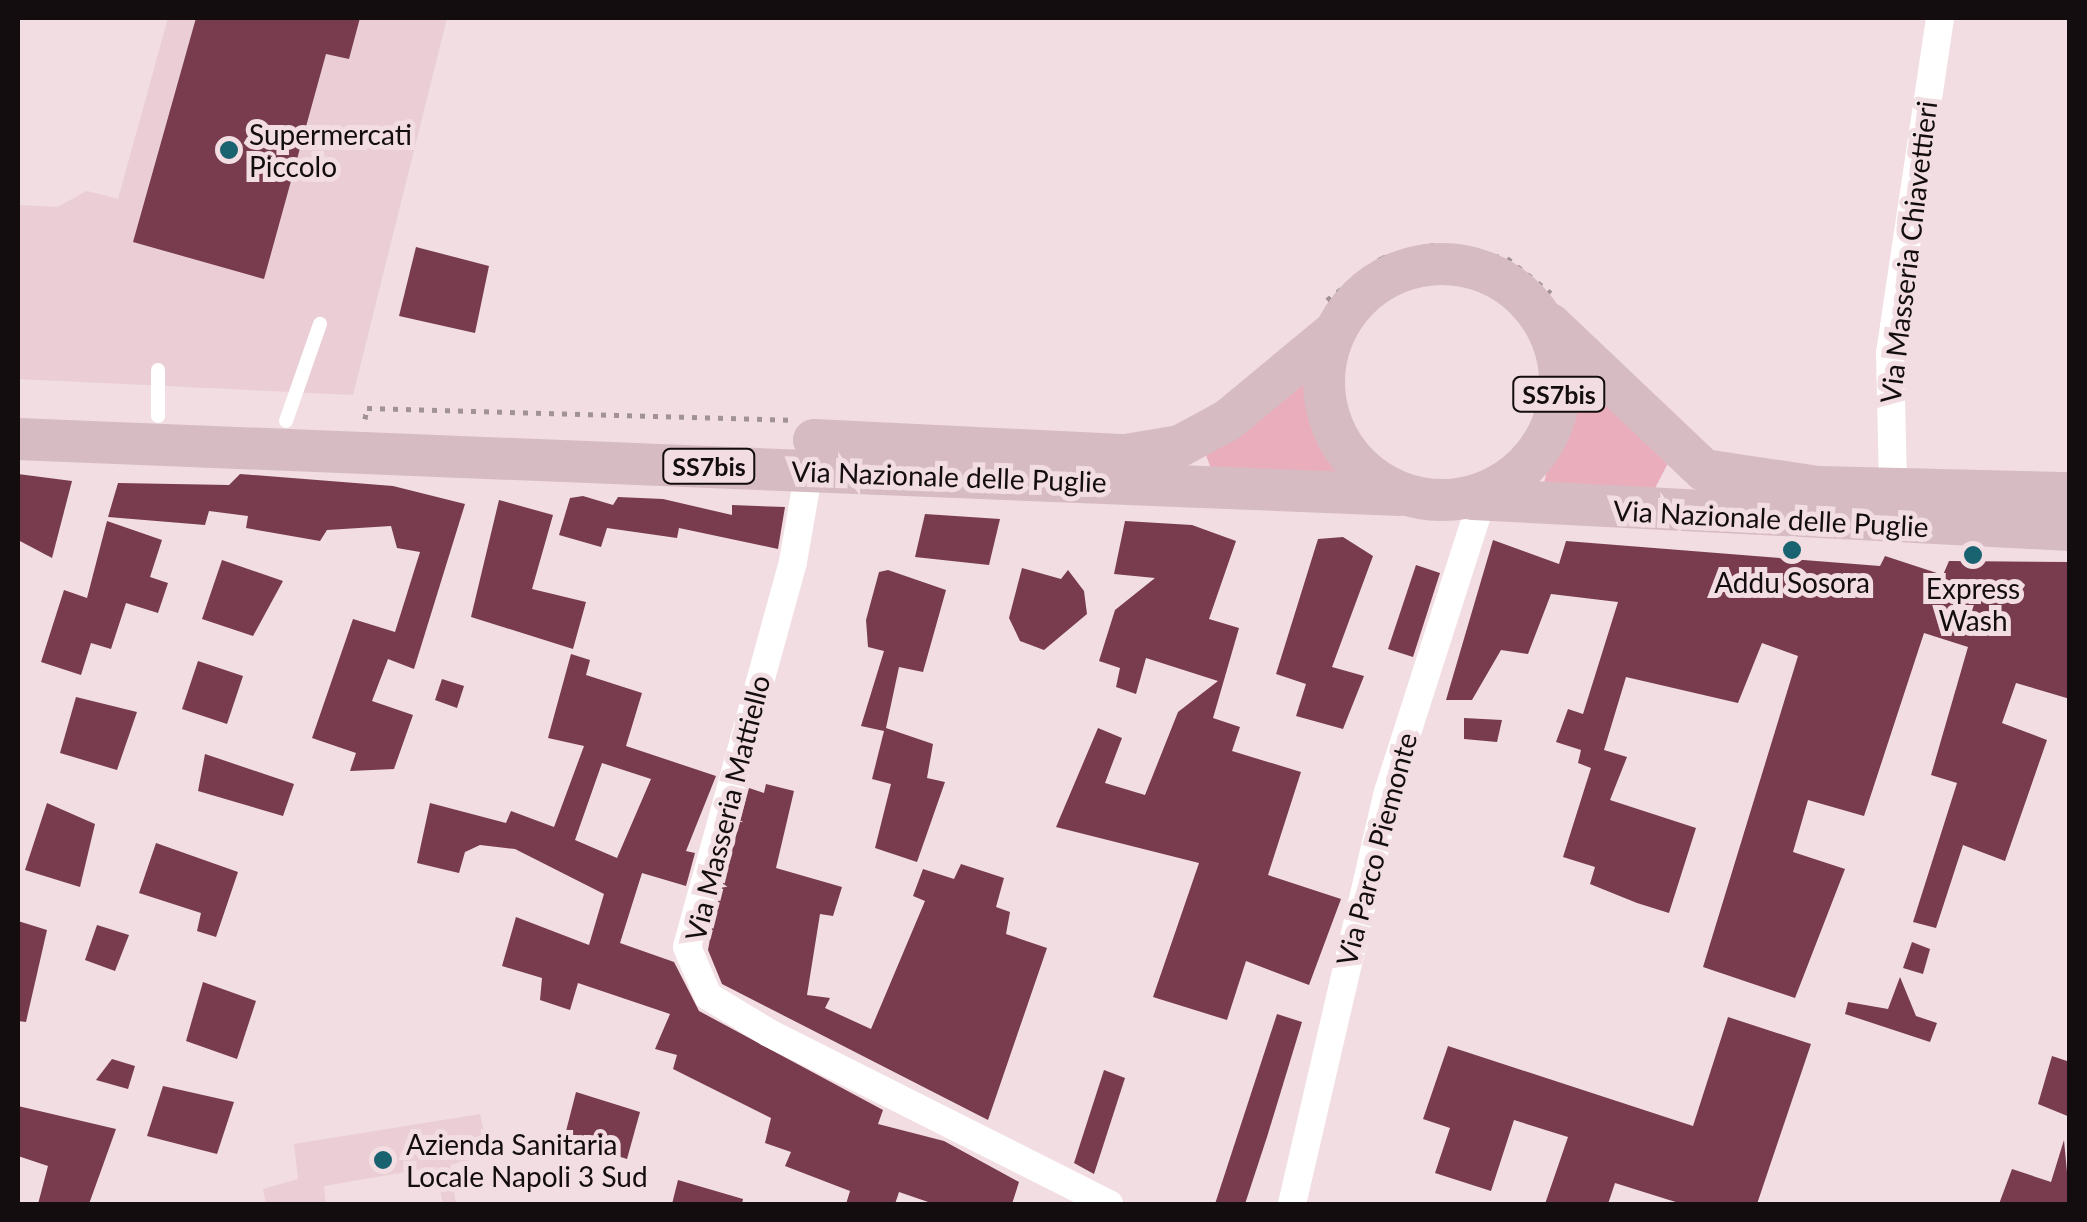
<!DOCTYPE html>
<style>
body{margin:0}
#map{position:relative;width:2087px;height:1222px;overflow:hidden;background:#f1dde2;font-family:Lato,sans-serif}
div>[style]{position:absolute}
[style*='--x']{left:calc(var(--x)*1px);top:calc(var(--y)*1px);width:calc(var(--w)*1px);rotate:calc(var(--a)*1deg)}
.built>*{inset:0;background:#ebced5}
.green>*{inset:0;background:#eaadbc}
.building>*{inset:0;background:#783c4e}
.path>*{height:5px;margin-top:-2.5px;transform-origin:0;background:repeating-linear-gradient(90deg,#a19296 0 5px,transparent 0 13px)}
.service>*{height:14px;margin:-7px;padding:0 7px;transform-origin:7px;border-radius:7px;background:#fff}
.minor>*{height:28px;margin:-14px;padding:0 14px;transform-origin:14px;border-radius:14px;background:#fff}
.primary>*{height:42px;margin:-21px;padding:0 21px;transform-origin:21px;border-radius:21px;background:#d7bbc2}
.primary>.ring{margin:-21px;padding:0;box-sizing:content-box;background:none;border:42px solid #d7bbc2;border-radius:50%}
.dots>*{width:28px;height:28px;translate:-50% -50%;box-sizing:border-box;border:5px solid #f1dde2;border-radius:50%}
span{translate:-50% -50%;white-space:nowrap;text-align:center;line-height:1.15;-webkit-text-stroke:10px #f1dde2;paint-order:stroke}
.shield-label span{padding:2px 8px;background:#f1dde2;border:2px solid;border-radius:8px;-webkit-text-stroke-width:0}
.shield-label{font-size:25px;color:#140d0f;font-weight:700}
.poi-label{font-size:28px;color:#140d0f}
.left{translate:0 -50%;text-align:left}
.street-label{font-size:28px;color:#140d0f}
.frame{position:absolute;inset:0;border:20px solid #140d0f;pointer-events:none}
</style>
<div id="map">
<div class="built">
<div style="clip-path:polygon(168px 18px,447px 18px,353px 395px,18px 379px,18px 205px,57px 207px,87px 191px,118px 199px)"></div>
<div style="clip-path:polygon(480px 1114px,489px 1155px,450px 1165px,456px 1204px,443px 1204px,435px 1167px,324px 1186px,326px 1204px,266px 1204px,263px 1189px,298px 1179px,294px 1144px)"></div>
</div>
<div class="green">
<div style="clip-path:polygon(1314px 361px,1317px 415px,1357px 480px,1215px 479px,1204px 450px)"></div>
<div style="clip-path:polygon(1572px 370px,1668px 463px,1650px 498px,1542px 491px)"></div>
</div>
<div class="building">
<div style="clip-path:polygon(196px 18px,360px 18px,349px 59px,326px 54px,264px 279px,133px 242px)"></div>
<div style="clip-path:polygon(416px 247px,489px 266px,475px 333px,399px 316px)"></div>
<div style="clip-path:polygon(18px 474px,72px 481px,52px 558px,18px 540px)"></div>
<div style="clip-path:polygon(240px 474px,393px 486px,465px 504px,414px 669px,388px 659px,372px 701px,413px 715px,394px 769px,350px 771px,356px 753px,312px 738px,353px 619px,395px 632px,420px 552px,397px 548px,391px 526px,327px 530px,320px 541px,246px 528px,248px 516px,209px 511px,205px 525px,108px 517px,118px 483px,229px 485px)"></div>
<div style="clip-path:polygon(583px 496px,613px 505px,618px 497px,663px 499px,732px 515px,732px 505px,785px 507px,778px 549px,679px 528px,677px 538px,607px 528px,601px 547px,559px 535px,570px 498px)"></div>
<div style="clip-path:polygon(499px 500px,553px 515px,532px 589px,586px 602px,573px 649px,471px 617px)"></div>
<div style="clip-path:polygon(925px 514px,1000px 519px,989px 565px,915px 557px)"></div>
<div style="clip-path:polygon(107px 521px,162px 540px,150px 577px,168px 583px,158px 613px,126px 603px,111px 649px,91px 643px,81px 675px,41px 662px,64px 590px,87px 598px)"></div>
<div style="clip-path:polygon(1125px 521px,1192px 525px,1236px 541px,1209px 619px,1239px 628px,1213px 718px,1240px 727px,1232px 751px,1301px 772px,1268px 875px,1341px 899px,1309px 985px,1246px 961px,1227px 1020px,1153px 997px,1199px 863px,1056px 827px,1098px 728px,1122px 738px,1105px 783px,1145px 795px,1178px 712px,1218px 681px,1146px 658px,1136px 694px,1116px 687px,1120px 668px,1099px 661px,1115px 610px,1155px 578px,1114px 574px)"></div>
<div style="clip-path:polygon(1343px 537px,1373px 556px,1332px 667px,1364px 676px,1343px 729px,1296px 716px,1306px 684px,1276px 674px,1318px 539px)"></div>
<div style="clip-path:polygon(1493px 540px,1559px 564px,1566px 541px,1880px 566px,1885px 556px,1943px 575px,1949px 561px,2070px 562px,2070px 699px,2016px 683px,2002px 723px,2047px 740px,2005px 861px,1963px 845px,1936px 928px,1913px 922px,1957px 783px,1931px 775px,1968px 647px,1924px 633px,1864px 816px,1808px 800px,1793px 852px,1845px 869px,1795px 998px,1703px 967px,1798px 656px,1762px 643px,1738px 703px,1626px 677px,1604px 750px,1627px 757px,1610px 800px,1696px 828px,1669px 913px,1637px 903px,1590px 884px,1595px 867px,1563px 857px,1591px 768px,1578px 763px,1581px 750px,1556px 742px,1568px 709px,1583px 714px,1618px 602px,1551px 594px,1528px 654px,1501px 650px,1472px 700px,1446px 700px)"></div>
<div style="clip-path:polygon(222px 560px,283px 581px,253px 636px,202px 619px)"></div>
<div style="clip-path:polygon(1416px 565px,1440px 573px,1413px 657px,1388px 649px)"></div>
<div style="clip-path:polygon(1022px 568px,1061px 579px,1068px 570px,1084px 591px,1087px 614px,1044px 650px,1020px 641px,1009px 618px)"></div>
<div style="clip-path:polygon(888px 570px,946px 590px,923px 672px,899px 667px,886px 728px,933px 744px,927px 778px,945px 782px,917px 862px,875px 848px,891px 784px,872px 779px,884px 731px,861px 726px,884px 651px,868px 647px,866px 620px,879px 572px)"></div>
<div style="clip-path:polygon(evenodd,571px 654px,590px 660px,586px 675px,642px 693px,626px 746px,716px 776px,686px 851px,695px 853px,686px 886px,642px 873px,620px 943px,674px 962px,699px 1011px,883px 1110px,878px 1124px,944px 1141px,1019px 1182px,1012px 1204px,934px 1204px,899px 1192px,895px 1204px,846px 1204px,850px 1191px,785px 1166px,791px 1152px,765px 1143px,771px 1118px,673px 1069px,677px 1055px,655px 1049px,670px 1014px,578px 983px,570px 1010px,540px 1000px,542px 978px,502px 966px,516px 917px,589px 945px,604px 894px,515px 849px,480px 845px,465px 852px,459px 873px,417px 863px,430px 803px,506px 823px,511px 811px,554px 827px,584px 746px,548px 738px,571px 654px,602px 763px,651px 779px,617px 858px,575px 840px,602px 763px)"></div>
<div style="clip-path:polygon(198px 661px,243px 676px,227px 724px,182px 709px)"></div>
<div style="clip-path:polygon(442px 679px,464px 686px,457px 708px,435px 700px)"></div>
<div style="clip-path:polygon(76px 697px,137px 712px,117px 770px,60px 753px)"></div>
<div style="clip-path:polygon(1464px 718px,1502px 720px,1497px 742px,1464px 739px)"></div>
<div style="clip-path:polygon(205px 754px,294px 784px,283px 816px,198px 791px)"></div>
<div style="clip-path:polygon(766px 784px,794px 791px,776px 868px,842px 887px,833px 916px,820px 914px,807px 995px,830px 998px,825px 1008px,871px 1029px,925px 901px,913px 896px,923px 869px,954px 879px,961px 864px,1004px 878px,996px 907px,1010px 912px,1006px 934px,1047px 948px,988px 1120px,722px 984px,708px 950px,714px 917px,749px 788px,764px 793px)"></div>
<div style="clip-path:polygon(47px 803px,95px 824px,80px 887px,25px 870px)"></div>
<div style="clip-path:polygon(156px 843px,238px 872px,216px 937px,197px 931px,201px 913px,139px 893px)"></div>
<div style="clip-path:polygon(18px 921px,47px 930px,26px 1022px,18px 1021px)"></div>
<div style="clip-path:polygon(97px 925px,129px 935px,115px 971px,85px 960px)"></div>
<div style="clip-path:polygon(1912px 942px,1930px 949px,1923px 974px,1903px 968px)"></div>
<div style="clip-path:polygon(1900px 977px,1916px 1016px,1937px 1023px,1930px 1042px,1845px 1014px,1848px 1002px,1888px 1009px)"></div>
<div style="clip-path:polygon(203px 982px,256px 1001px,237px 1059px,186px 1041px)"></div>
<div style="clip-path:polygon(1277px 1014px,1302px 1022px,1267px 1137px,1245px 1204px,1215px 1204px)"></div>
<div style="clip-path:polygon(1728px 1017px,1811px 1044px,1757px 1204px,1682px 1204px,1615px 1183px,1608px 1204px,1545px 1204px,1568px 1137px,1514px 1120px,1491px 1191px,1435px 1173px,1450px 1128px,1423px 1119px,1448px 1046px,1693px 1126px)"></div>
<div style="clip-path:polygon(2052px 1056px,2070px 1062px,2070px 1117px,2038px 1104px)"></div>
<div style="clip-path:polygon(112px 1059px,135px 1066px,128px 1089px,96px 1080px)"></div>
<div style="clip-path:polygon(1104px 1070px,1125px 1078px,1094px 1174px,1074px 1163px)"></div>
<div style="clip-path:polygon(163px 1086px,234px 1102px,217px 1154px,147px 1136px)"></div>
<div style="clip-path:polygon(576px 1092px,640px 1112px,627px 1159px,564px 1139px)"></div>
<div style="clip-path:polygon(18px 1106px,116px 1129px,89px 1204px,38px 1204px,48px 1166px,18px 1156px)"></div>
<div style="clip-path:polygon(2064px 1140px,2070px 1204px,1999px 1204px,2012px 1169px,2051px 1182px)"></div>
<div style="clip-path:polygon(678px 1180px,743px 1199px,742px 1204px,672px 1204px)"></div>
</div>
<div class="path">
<div style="--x:1327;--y:300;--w:69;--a:-37.4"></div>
<div style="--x:1382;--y:258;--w:50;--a:-15.2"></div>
<div style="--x:1430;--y:245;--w:78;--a:9.6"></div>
<div style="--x:1507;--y:258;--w:56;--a:38.5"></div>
<div style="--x:365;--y:419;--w:11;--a:-80"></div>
<div style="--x:367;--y:408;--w:422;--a:1.6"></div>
</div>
<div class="service">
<div style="--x:158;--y:370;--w:46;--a:90"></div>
<div style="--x:286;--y:421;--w:103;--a:-70.7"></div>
</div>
<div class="minor">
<div style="--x:809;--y:470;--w:93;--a:99.9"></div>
<div style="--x:793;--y:562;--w:399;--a:105.4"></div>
<div style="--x:687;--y:947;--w:53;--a:66.8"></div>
<div style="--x:708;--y:996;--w:71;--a:31.2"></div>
<div style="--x:769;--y:1033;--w:381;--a:26.7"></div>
<div style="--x:1893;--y:485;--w:132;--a:-91.3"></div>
<div style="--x:1890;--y:353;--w:339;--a:-81.5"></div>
<div style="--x:1292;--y:1204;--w:423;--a:-76.9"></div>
<div style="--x:1388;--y:792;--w:307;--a:-72.2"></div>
</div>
<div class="primary">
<div class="ring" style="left:1324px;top:264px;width:194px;height:194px"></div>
<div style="--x:1550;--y:324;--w:212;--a:43.5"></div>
<div style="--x:1704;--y:470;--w:115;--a:8.5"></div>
<div style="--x:1818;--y:487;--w:252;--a:1.4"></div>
<div style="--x:18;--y:439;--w:1383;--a:2.32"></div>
<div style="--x:814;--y:440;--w:312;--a:2.8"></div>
<div style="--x:1126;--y:455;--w:55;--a:-9.5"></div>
<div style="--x:1180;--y:446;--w:55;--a:-28.4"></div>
<div style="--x:1228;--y:420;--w:138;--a:-39.7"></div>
<div style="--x:1473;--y:499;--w:598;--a:2.97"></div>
</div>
<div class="dots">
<div style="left:229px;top:150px;background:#196270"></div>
<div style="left:1792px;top:550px;background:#196270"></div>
<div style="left:1973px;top:555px;background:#196270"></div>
<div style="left:383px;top:1160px;background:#196270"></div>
</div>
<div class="shield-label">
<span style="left:1559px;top:394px">SS7bis</span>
<span style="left:709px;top:466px">SS7bis</span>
</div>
<div class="poi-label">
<span class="left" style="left:249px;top:150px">Supermercati<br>Piccolo</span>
<span style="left:1792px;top:582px">Addu Sosora</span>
<span style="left:1973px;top:604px">Express<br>Wash</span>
<span class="left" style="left:406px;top:1160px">Azienda Sanitaria<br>Locale Napoli 3 Sud</span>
</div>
<div class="street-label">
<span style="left:1908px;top:252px;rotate:-83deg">Via Masseria Chiavettieri</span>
<span style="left:949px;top:476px;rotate:2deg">Via Nazionale delle Puglie</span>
<span style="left:1771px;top:518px;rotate:3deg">Via Nazionale delle Puglie</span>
<span style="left:727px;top:808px;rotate:-76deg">Via Masseria Mattiello</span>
<span style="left:1376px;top:849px;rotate:-75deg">Via Parco Piemonte</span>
</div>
<div class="frame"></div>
</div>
